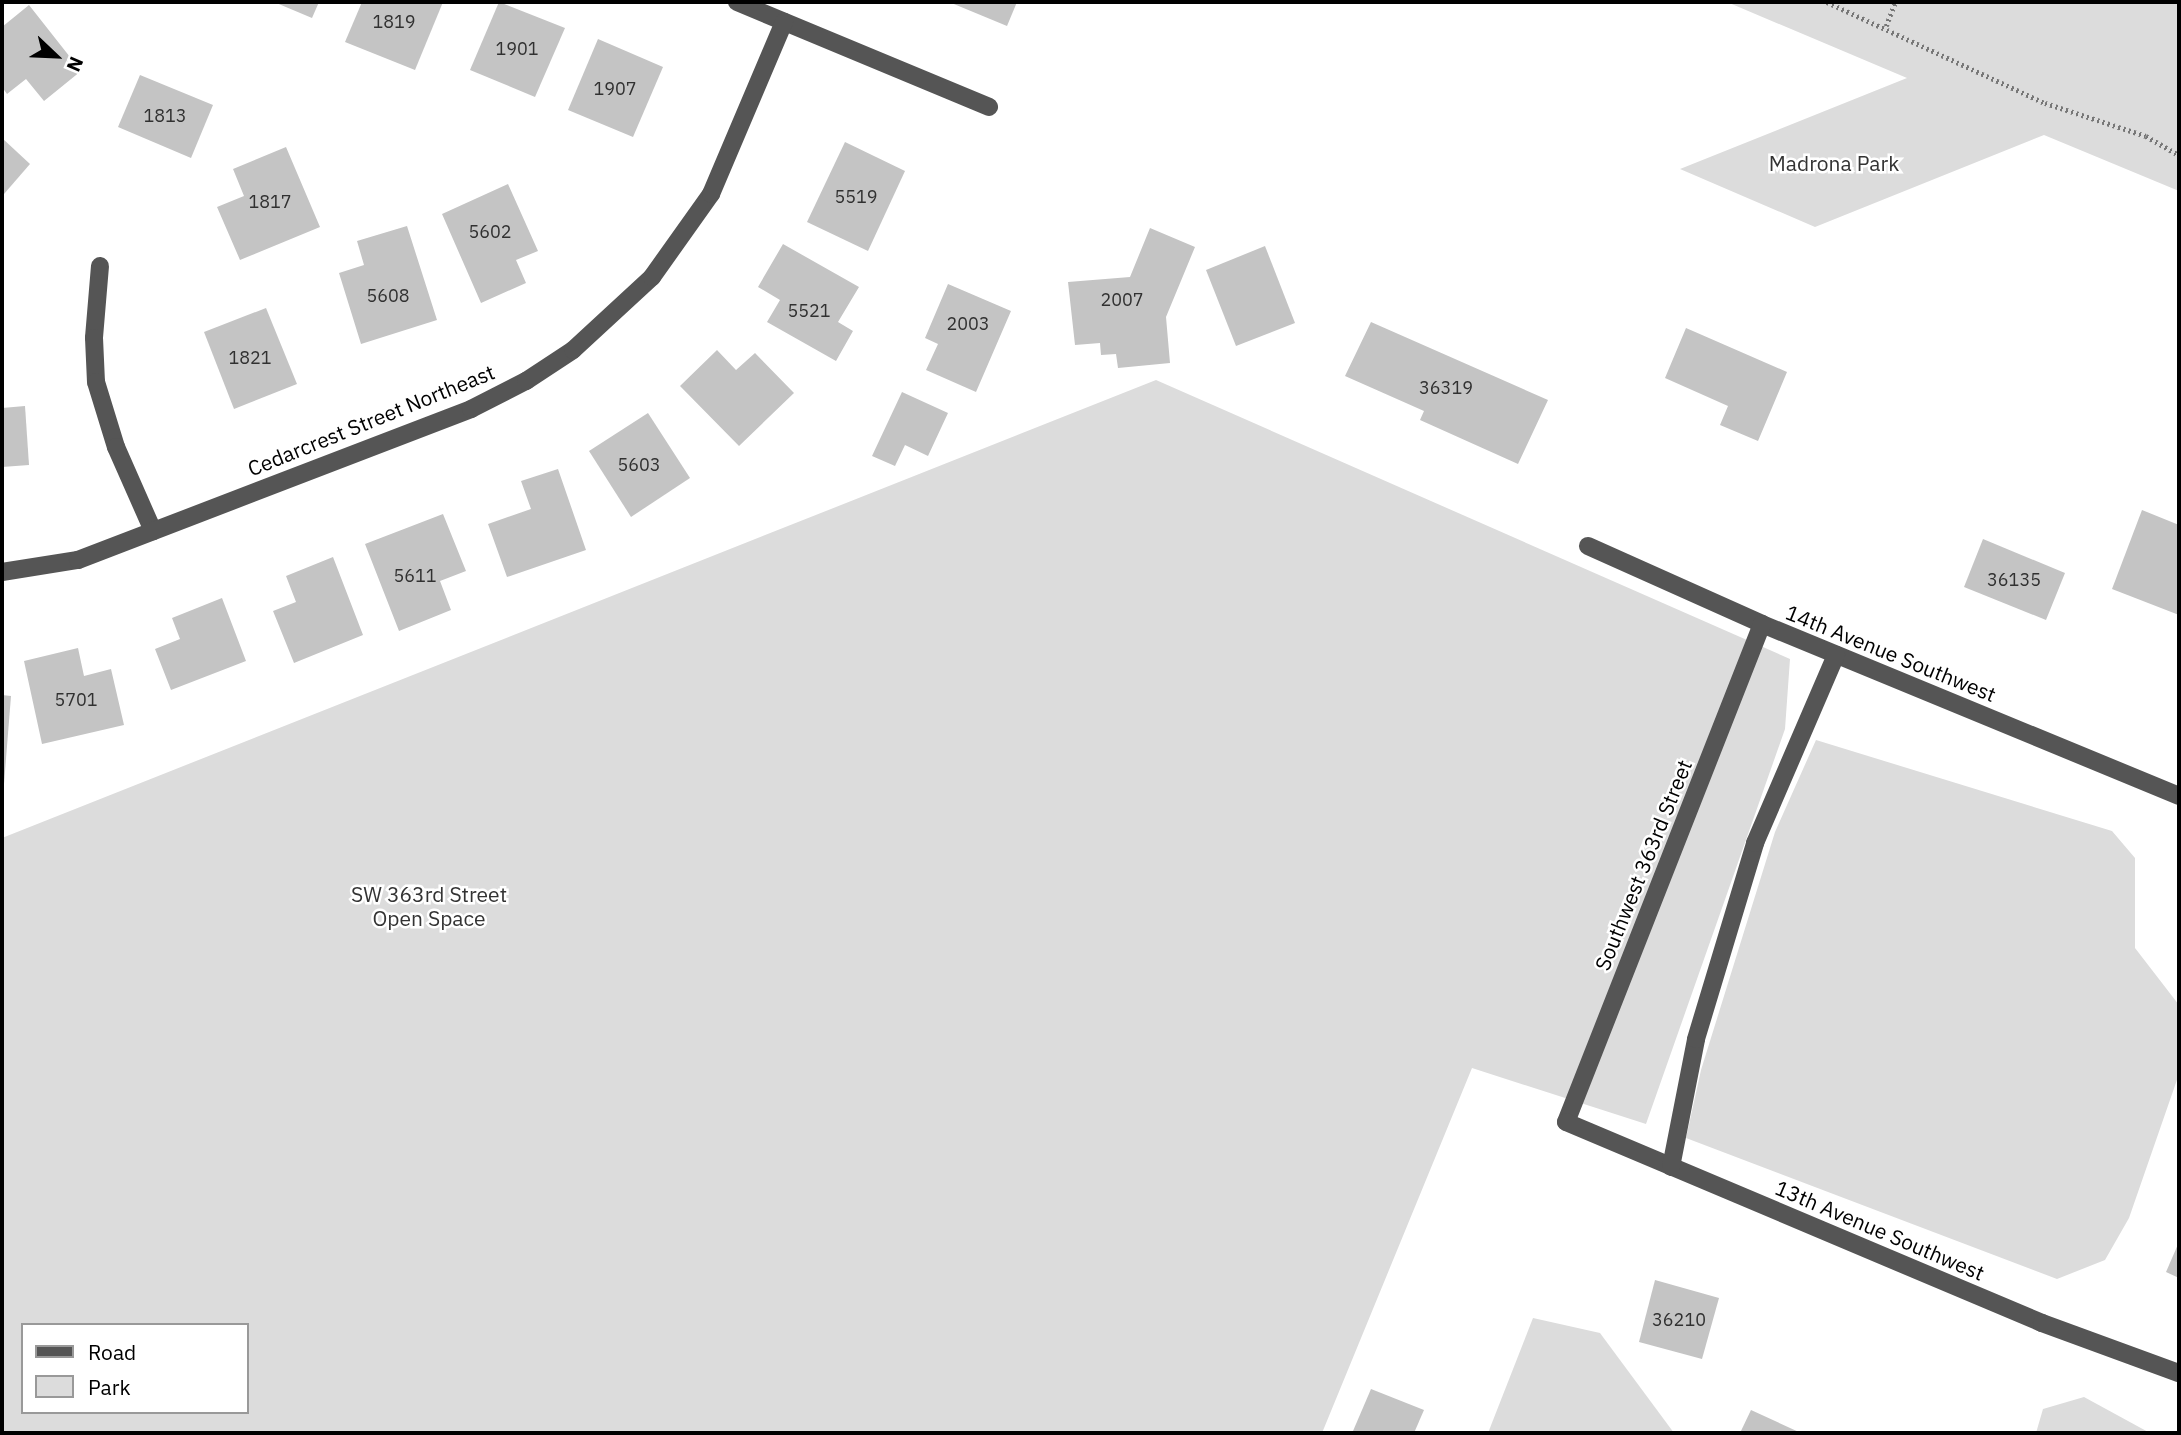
<!DOCTYPE html>
<style>
body{margin:0}
#map{position:relative;width:2181px;height:1435px;overflow:hidden;background:#fff;font-family:"IBM Plex Sans",sans-serif}
div>[style]{position:absolute}
[style*='--x']{left:calc(var(--x)*1px);top:calc(var(--y)*1px);width:calc(var(--w)*1px);rotate:calc(var(--a)*1deg)}
.green>*{inset:0;background:#dcdcdc}
.building>*{inset:0;background:#c4c4c4}
.path>*{height:4.5px;margin-top:-2.25px;transform-origin:0;background:repeating-linear-gradient(90deg,#777 0 2px,transparent 0 5.5px)}
.minor>*{height:18px;margin:-9px;padding:0 9px;transform-origin:9px;border-radius:9px;background:#555}
span{translate:-50% -50%;white-space:nowrap;text-align:center;line-height:1.15;-webkit-text-stroke:5px #fff;paint-order:stroke}
.number-label{font-size:18px;color:#313131}
.number-label span{-webkit-text-stroke-width:0}
.park-label{font-size:21px;color:#333}
.street-label{font-size:21px;color:#000}
.frame{position:absolute;inset:0;border:4px solid #000;pointer-events:none}
.legend{position:absolute;left:21px;top:1323px;width:228px;height:91px;box-sizing:border-box;background:#fff;border:2px solid #999;margin:0;padding:9px 12px;list-style:none;font-size:21px;color:#000}
.legend li{display:flex;align-items:center;gap:14px;height:35px}
.legend b{width:35px;border:2px solid #999}
.north{position:absolute;left:21px;top:21px;width:70px;height:70px;-webkit-text-stroke:5px #fff;paint-order:stroke;rotate:113deg;font-size:19px;font-weight:700;line-height:28px;text-align:center;color:#000}
.north::after{content:'';display:block;margin:auto;width:24px;height:32px;background:#000;clip-path:polygon(50% 0,100% 100%,50% 72%,0 100%)}
</style>
<div id="map">
<div class="green">
<div style="clip-path:polygon(1727px 2px,2179px 2px,2179px 191px,2044px 135px,1815px 227px,1680px 169px,1907px 78px)"></div>
<div style="clip-path:polygon(evenodd,1156px 380px,1790px 659px,1785px 729px,1646px 1124px,1472px 1068px,1322px 1433px,2px 1433px,2px 838px,1156px 380px,23px 1325px,247px 1325px,247px 1412px,23px 1412px,23px 1325px)"></div>
<div style="clip-path:polygon(1816px 740px,2112px 831px,2135px 858px,2135px 948px,2179px 1005px,2179px 1074px,2129px 1218px,2105px 1260px,2057px 1279px,1686px 1138px,1701px 1070px,1775px 832px)"></div>
<div style="clip-path:polygon(1533px 1318px,1600px 1333px,1674px 1433px,1488px 1433px)"></div>
<div style="clip-path:polygon(2084px 1397px,2150px 1433px,2036px 1433px,2043px 1409px)"></div>
</div>
<div class="building">
<div style="clip-path:polygon(274px 2px,319px 2px,312px 18px)"></div>
<div style="clip-path:polygon(362px 2px,443px 2px,415px 70px,345px 42px)"></div>
<div style="clip-path:polygon(499px 2px,565px 28px,535px 97px,470px 70px)"></div>
<div style="clip-path:polygon(949px 2px,1017px 2px,1007px 26px)"></div>
<div style="clip-path:polygon(29px 5px,81px 71px,44px 101px,26px 79px,7px 94px,2px 87px,2px 27px)"></div>
<div style="clip-path:polygon(598px 39px,663px 67px,633px 137px,568px 110px)"></div>
<div style="clip-path:polygon(140px 75px,213px 105px,191px 158px,118px 127px)"></div>
<div style="clip-path:polygon(2px 138px,30px 164px,4px 194px,2px 192px)"></div>
<div style="clip-path:polygon(845px 142px,905px 171px,868px 251px,807px 222px)"></div>
<div style="clip-path:polygon(286px 147px,320px 227px,240px 260px,217px 207px,244px 196px,233px 169px)"></div>
<div style="clip-path:polygon(508px 184px,538px 251px,516px 260px,526px 283px,481px 303px,442px 214px)"></div>
<div style="clip-path:polygon(407px 226px,437px 320px,361px 344px,339px 273px,364px 265px,357px 241px)"></div>
<div style="clip-path:polygon(1150px 228px,1195px 247px,1166px 317px,1170px 363px,1118px 368px,1116px 354px,1101px 355px,1100px 343px,1075px 345px,1068px 282px,1130px 277px)"></div>
<div style="clip-path:polygon(783px 244px,859px 287px,838px 322px,853px 331px,836px 361px,767px 322px,780px 300px,758px 287px)"></div>
<div style="clip-path:polygon(1265px 246px,1295px 323px,1236px 346px,1206px 270px)"></div>
<div style="clip-path:polygon(948px 284px,1011px 311px,976px 392px,926px 370px,938px 344px,925px 338px)"></div>
<div style="clip-path:polygon(266px 308px,297px 384px,234px 409px,204px 332px)"></div>
<div style="clip-path:polygon(1371px 322px,1548px 400px,1518px 464px,1420px 420px,1424px 411px,1345px 376px)"></div>
<div style="clip-path:polygon(1686px 328px,1787px 372px,1758px 441px,1720px 425px,1728px 406px,1665px 378px)"></div>
<div style="clip-path:polygon(717px 350px,736px 370px,755px 353px,794px 393px,739px 446px,680px 386px)"></div>
<div style="clip-path:polygon(902px 392px,948px 413px,928px 456px,905px 445px,895px 466px,872px 456px)"></div>
<div style="clip-path:polygon(25px 406px,29px 465px,2px 467px,2px 408px)"></div>
<div style="clip-path:polygon(648px 413px,690px 478px,631px 517px,589px 451px)"></div>
<div style="clip-path:polygon(558px 469px,586px 550px,507px 577px,488px 524px,531px 509px,521px 481px)"></div>
<div style="clip-path:polygon(2142px 510px,2179px 525px,2179px 615px,2112px 589px)"></div>
<div style="clip-path:polygon(443px 514px,466px 571px,440px 581px,451px 610px,399px 631px,365px 544px)"></div>
<div style="clip-path:polygon(1983px 539px,2065px 573px,2046px 620px,1964px 587px)"></div>
<div style="clip-path:polygon(333px 557px,363px 635px,294px 663px,273px 611px,296px 602px,286px 576px)"></div>
<div style="clip-path:polygon(222px 598px,246px 661px,171px 690px,155px 649px,180px 639px,172px 618px)"></div>
<div style="clip-path:polygon(78px 648px,84px 676px,111px 669px,124px 725px,42px 744px,24px 661px)"></div>
<div style="clip-path:polygon(2px 695px,11px 696px,4px 784px,2px 784px)"></div>
<div style="clip-path:polygon(2179px 1242px,2179px 1278px,2166px 1272px)"></div>
<div style="clip-path:polygon(1655px 1280px,1719px 1298px,1702px 1359px,1639px 1342px)"></div>
<div style="clip-path:polygon(1371px 1389px,1424px 1410px,1414px 1433px,1353px 1431px)"></div>
<div style="clip-path:polygon(1751px 1410px,1801px 1433px,1740px 1433px)"></div>
</div>
<div class="path">
<div style="--x:1827;--y:2;--w:240;--a:24.9"></div>
<div style="--x:2045;--y:103;--w:106;--a:18.1"></div>
<div style="--x:2146;--y:136;--w:38;--a:30"></div>
<div style="--x:1886;--y:26;--w:26;--a:-69"></div>
</div>
<div class="minor">
<div style="--x:737;--y:2;--w:273;--a:22.6"></div>
<div style="--x:100;--y:266;--w:72;--a:94.8"></div>
<div style="--x:94;--y:338;--w:44;--a:87.4"></div>
<div style="--x:96;--y:382;--w:68;--a:72.9"></div>
<div style="--x:116;--y:447;--w:92;--a:66.2"></div>
<div style="--x:1588;--y:546;--w:191;--a:24.1"></div>
<div style="--x:1762;--y:624;--w:451;--a:22.4"></div>
<div style="--x:2;--y:572;--w:77;--a:-9"></div>
<div style="--x:78;--y:560;--w:421;--a:-21"></div>
<div style="--x:471;--y:409;--w:62;--a:-27"></div>
<div style="--x:526;--y:381;--w:56;--a:-33.4"></div>
<div style="--x:573;--y:350;--w:108;--a:-42.7"></div>
<div style="--x:652;--y:277;--w:102;--a:-54.6"></div>
<div style="--x:711;--y:194;--w:187;--a:-67"></div>
<div style="--x:1762;--y:624;--w:535;--a:111.48"></div>
<div style="--x:1566;--y:1122;--w:517;--a:22.89"></div>
<div style="--x:2042;--y:1323;--w:146;--a:20.1"></div>
<div style="--x:1671;--y:1167;--w:130;--a:-78.9"></div>
<div style="--x:1696;--y:1039;--w:205;--a:-73.2"></div>
<div style="--x:1755;--y:843;--w:205;--a:-66.7"></div>
</div>
<div class="number-label">
<span style="left:394px;top:22px">1819</span>
<span style="left:517px;top:49px">1901</span>
<span style="left:615px;top:89px">1907</span>
<span style="left:165px;top:116px">1813</span>
<span style="left:856px;top:197px">5519</span>
<span style="left:270px;top:202px">1817</span>
<span style="left:490px;top:232px">5602</span>
<span style="left:388px;top:296px">5608</span>
<span style="left:1122px;top:300px">2007</span>
<span style="left:809px;top:311px">5521</span>
<span style="left:968px;top:324px">2003</span>
<span style="left:250px;top:358px">1821</span>
<span style="left:1446px;top:388px">36319</span>
<span style="left:639px;top:465px">5603</span>
<span style="left:415px;top:576px">5611</span>
<span style="left:2014px;top:580px">36135</span>
<span style="left:76px;top:700px">5701</span>
<span style="left:1679px;top:1320px">36210</span>
</div>
<div class="park-label">
<span style="left:1834px;top:163px">Madrona Park</span>
<span style="left:429px;top:906px">SW 363rd Street<br>Open Space</span>
</div>
<div class="street-label">
<span style="left:371px;top:420px;rotate:-22deg">Cedarcrest Street Northeast</span>
<span style="left:1891px;top:653px;rotate:22deg">14th Avenue Southwest</span>
<span style="left:1643px;top:865px;rotate:-68deg">Southwest 363rd Street</span>
<span style="left:1880px;top:1230px;rotate:23deg">13th Avenue Southwest</span>
</div>
<div class="frame"></div>
<ul class="legend">
<li><b style="height:9px;background:#555"></b>Road</li>
<li><b style="height:19px;background:#dcdcdc"></b>Park</li>
</ul>
<div class="north">N</div>
</div>
